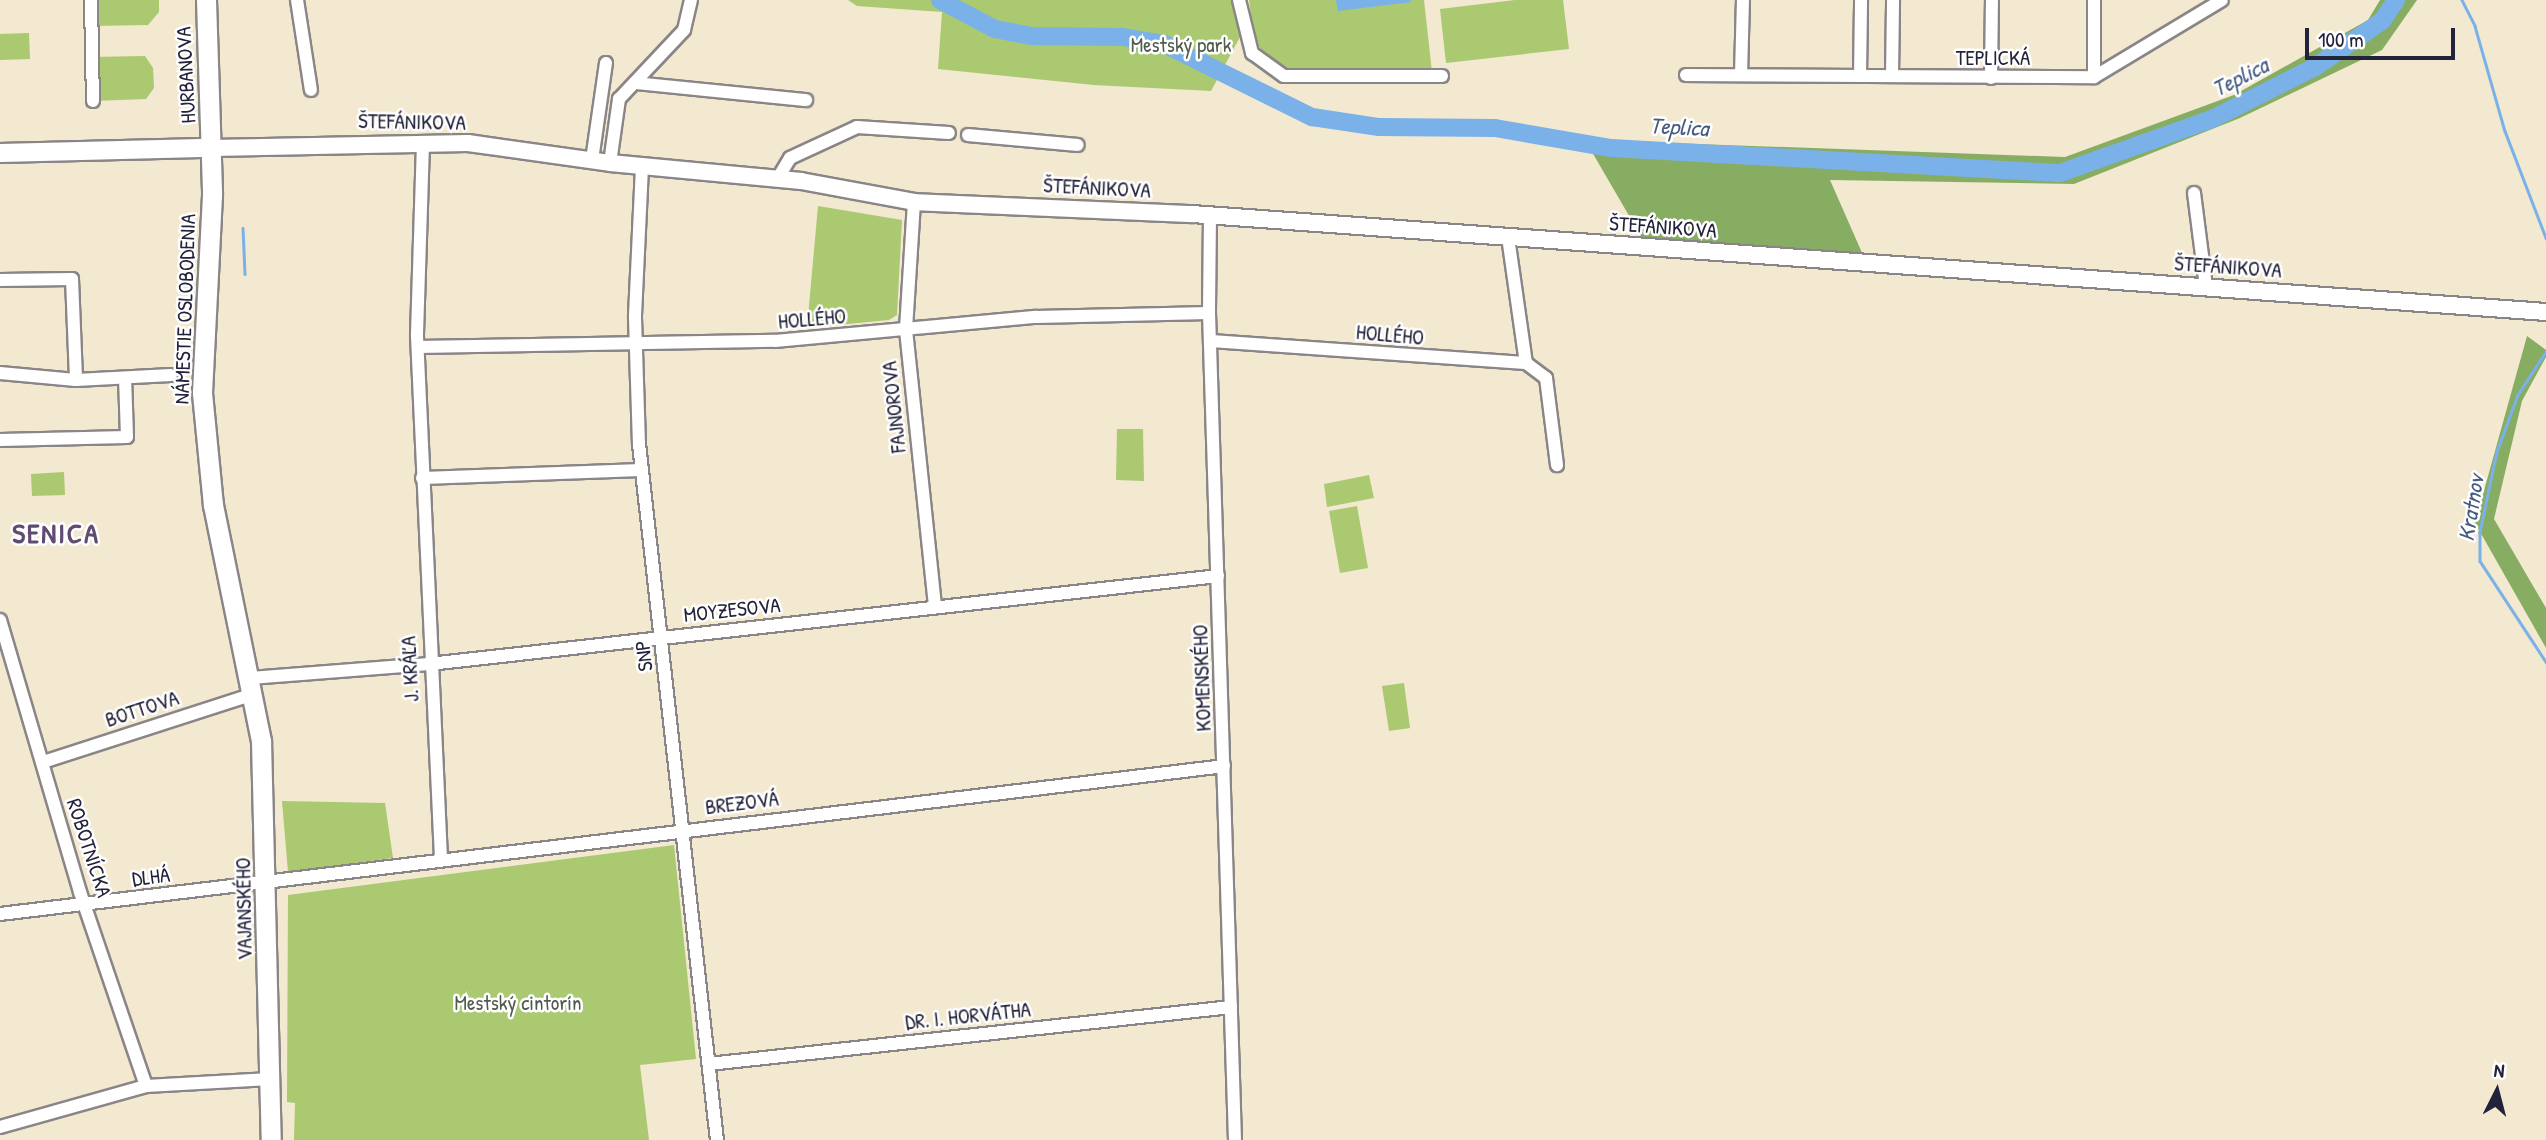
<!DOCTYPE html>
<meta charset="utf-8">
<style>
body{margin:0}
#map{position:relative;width:2546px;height:1140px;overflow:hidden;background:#f3e8d0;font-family:"Patrick Hand",sans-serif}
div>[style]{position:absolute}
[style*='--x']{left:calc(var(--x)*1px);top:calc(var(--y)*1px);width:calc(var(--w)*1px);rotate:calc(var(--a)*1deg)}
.green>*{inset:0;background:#aac970}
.forest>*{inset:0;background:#87ad62}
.water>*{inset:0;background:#7ab1e9}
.stream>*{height:2.5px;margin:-1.25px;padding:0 1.25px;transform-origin:1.25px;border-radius:1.25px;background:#7ab1e9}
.river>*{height:18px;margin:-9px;padding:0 9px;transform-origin:9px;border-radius:9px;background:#7ab1e9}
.roads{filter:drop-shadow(2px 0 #8a8586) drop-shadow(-2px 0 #8a8586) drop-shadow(0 2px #8a8586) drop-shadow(0 -2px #8a8586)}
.minor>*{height:12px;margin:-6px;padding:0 6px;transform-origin:6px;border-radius:6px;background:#fff}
.tertiary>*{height:16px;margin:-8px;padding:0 8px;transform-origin:8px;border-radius:8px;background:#fff}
.secondary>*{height:18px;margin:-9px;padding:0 9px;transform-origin:9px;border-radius:9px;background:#fff}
.primary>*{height:19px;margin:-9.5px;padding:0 9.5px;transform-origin:9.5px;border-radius:9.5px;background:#fff}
span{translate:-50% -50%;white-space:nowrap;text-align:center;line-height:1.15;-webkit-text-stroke:5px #fff;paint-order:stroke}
.park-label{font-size:21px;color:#525c4e}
.street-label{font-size:21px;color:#22223b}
.water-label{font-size:23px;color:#455b81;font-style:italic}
.district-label{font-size:28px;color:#5f4c70;font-weight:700;letter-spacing:2px}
.north{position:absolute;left:2462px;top:1056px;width:70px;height:70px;-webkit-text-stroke:5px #fff;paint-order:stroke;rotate:6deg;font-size:19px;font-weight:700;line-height:28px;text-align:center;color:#22223b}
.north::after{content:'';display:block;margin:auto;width:24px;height:32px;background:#22223b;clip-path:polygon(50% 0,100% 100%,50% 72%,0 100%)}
.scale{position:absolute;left:2305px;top:28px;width:150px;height:32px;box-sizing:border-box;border:4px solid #22223b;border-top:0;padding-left:9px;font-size:21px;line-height:24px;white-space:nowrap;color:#22223b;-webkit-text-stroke:5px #fff;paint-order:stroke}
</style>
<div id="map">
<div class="green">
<div style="clip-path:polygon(91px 0,159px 0,159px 12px,148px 25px,91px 26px)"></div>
<div style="clip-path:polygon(848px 0,1233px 0,1240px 37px,1211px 91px,1094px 85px,938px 69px,942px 12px,857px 6px)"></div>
<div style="clip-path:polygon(1249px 0,1424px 0,1432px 72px,1283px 69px,1267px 58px,1254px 39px)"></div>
<div style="clip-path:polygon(1515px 0,1563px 0,1569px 49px,1446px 63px,1440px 9px)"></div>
<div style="clip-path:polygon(29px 33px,30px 59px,0 60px,0 34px)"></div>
<div style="clip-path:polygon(145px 56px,153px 68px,154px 88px,146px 99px,93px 101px,92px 57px)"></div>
<div style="clip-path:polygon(818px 206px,902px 220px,897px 315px,889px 320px,807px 328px)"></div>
<div style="clip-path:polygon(1117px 429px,1143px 429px,1144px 481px,1116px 480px)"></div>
<div style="clip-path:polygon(64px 472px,65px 495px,32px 496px,31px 474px)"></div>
<div style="clip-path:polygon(1369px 475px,1374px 498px,1327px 507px,1324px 484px)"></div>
<div style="clip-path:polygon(1357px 506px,1368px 568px,1340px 573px,1329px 511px)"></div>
<div style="clip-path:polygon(1404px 683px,1410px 728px,1389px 731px,1382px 686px)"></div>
<div style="clip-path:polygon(282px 801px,385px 803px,393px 858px,288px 872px)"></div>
<div style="clip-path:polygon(674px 845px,696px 1059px,640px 1065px,649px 1140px,294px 1140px,295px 1103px,287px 1102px,288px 895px)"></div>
</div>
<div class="forest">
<div style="clip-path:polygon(2380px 0,2417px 0,2382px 50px,2240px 118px,2074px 184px,1830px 180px,1863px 255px,1642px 238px,1585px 140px,2065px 157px,2234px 95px,2368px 20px)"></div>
<div style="clip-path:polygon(2527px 336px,2546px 350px,2546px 357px,2522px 401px,2494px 519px,2546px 608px,2546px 648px,2475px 523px)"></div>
</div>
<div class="water">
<div style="clip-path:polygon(1336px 0,1411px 0,1411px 2px,1338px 11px)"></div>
</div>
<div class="stream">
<div style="--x:2462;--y:0;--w:29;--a:63"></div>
<div style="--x:2475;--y:26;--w:109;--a:74.1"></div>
<div style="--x:2505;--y:131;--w:115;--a:69"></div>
<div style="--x:243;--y:228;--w:46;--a:87.5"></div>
<div style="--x:2546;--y:352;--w:51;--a:123.1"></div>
<div style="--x:2518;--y:395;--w:61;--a:110.2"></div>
<div style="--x:2497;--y:452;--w:82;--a:102"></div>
<div style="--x:2480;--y:532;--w:29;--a:90"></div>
<div style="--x:2480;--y:561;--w:121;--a:56.8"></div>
</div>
<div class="river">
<div style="--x:940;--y:0;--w:62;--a:27.8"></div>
<div style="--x:995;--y:29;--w:38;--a:11"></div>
<div style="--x:1032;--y:36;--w:91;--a:0.6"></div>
<div style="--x:1123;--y:37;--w:42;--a:9.7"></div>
<div style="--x:1164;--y:44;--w:165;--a:26.3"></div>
<div style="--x:1312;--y:117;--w:68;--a:8.5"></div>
<div style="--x:1379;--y:127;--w:116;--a:0.5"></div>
<div style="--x:1495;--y:128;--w:118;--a:9.8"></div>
<div style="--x:1611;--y:148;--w:450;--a:3.2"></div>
<div style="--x:2060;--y:173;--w:161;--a:-19.6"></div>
<div style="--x:2212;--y:119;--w:115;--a:-26.8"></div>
<div style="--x:2315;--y:67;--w:81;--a:-34.5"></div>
<div style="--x:2382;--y:21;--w:25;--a:-56"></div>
</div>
<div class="roads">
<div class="minor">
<div style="--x:91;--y:0;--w:101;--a:88.9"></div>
<div style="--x:297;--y:0;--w:91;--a:81.2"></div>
<div style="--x:1239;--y:0;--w:55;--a:76.2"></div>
<div style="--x:1252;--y:53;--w:39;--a:36"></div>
<div style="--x:1284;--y:76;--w:158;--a:0"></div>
<div style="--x:2094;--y:0;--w:77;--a:90"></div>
<div style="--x:1686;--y:75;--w:408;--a:0.3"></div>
<div style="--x:2094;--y:77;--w:149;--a:-31"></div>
<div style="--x:1741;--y:75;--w:75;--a:-88.5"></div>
<div style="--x:1860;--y:76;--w:76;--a:-89.2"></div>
<div style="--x:1892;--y:76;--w:76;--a:-89.2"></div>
<div style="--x:1991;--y:78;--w:78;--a:-89.3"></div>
<div style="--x:635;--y:83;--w:172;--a:5.7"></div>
<div style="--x:968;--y:135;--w:110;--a:5.2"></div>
<div style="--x:423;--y:143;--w:193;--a:91.8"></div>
<div style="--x:417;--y:336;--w:523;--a:87.37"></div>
<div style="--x:592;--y:160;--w:98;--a:-81.8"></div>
<div style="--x:610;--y:163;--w:65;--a:-82"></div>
<div style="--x:619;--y:99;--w:95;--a:-46.7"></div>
<div style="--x:684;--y:30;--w:31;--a:-77"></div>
<div style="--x:642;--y:167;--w:151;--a:92.7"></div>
<div style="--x:635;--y:318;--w:126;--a:88.2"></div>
<div style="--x:639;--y:444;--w:700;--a:83.61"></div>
<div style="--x:778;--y:178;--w:23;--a:-59"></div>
<div style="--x:790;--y:158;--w:74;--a:-24.8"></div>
<div style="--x:857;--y:127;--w:92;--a:3.7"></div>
<div style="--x:2194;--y:193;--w:95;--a:82.7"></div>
<div style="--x:914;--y:202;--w:128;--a:93.6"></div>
<div style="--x:906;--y:330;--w:279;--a:84"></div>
<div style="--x:1210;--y:215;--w:98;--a:90.6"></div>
<div style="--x:1209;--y:313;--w:827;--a:88.2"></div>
<div style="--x:1508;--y:237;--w:127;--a:81.9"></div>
<div style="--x:1526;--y:363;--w:25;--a:37"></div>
<div style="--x:1546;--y:378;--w:88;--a:82.8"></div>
<div style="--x:0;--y:280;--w:72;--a:-0.8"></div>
<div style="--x:72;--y:279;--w:101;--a:87.7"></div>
<div style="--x:1210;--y:341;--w:317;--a:4"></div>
<div style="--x:418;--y:347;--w:357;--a:-1"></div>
<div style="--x:775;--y:341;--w:262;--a:-5.3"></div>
<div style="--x:1036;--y:317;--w:173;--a:-1.3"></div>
<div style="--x:0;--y:373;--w:76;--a:5.3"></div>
<div style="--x:76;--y:380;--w:95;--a:-3"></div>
<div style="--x:0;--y:440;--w:127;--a:-1.4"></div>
<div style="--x:127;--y:437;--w:59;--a:-91.9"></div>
<div style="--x:422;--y:478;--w:220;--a:-2.1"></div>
<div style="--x:0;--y:620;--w:284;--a:73.6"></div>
<div style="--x:80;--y:892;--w:205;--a:71.2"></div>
<div style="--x:250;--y:678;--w:180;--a:-4.5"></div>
<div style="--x:429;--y:664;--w:794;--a:-6.36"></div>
<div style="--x:43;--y:762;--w:222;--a:-17.9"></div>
<div style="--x:0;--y:914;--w:1233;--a:-6.89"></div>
<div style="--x:709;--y:1064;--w:525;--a:-6.23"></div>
<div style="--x:0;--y:1127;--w:152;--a:-15.7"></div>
<div style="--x:146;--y:1086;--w:124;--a:-3.2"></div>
</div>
<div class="tertiary">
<div style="--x:212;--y:148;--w:256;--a:-1.1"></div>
<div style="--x:468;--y:143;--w:143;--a:8"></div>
<div style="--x:610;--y:163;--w:192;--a:5.4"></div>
<div style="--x:801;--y:181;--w:115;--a:10.5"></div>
<div style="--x:914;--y:202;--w:278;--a:2.5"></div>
<div style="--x:1192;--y:214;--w:1358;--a:4.14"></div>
</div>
<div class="secondary">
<div style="--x:0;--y:153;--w:212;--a:-1.4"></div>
</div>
<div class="primary">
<div style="--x:206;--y:0;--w:195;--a:88.2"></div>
<div style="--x:212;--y:195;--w:198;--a:92.9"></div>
<div style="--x:202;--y:393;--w:113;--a:84.4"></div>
<div style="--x:213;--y:505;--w:241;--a:78.5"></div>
<div style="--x:261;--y:741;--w:399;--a:88.6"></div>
</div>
</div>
<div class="park-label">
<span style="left:1181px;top:45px">Mestský park</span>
<span style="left:518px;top:1003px">Mestský cintorín</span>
</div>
<div class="street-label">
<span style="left:1993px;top:58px">TEPLICKÁ</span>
<span style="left:186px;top:75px;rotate:-93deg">HURBANOVA</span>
<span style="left:412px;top:122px;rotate:1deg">ŠTEFÁNIKOVA</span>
<span style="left:1097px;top:188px;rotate:3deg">ŠTEFÁNIKOVA</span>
<span style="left:1663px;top:227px;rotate:4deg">ŠTEFÁNIKOVA</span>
<span style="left:2228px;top:267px;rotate:4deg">ŠTEFÁNIKOVA</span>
<span style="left:185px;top:309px;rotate:-88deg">NÁMESTIE OSLOBODENIA</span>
<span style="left:812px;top:319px;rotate:-5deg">HOLLÉHO</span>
<span style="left:1390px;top:335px;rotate:5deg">HOLLÉHO</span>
<span style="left:894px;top:407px;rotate:-96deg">FAJNOROVA</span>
<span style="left:732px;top:610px;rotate:-6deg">MOYZESOVA</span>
<span style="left:644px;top:656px;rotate:-97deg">SNP</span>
<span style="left:410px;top:669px;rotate:-93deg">J. KRÁĽA</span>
<span style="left:1202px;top:678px;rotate:-92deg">KOMENSKÉHO</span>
<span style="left:142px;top:709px;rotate:-18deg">BOTTOVA</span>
<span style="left:742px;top:803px;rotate:-7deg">BREZOVÁ</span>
<span style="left:89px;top:848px;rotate:72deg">ROBOTNÍCKA</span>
<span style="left:151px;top:877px;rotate:-7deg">DLHÁ</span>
<span style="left:244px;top:909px;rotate:-91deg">VAJANSKÉHO</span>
<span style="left:968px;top:1016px;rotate:-6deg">DR. I. HORVÁTHA</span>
</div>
<div class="water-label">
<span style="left:2240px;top:77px;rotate:-27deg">Teplica</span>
<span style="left:1679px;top:127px;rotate:3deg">Teplica</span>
<span style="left:2471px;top:508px;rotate:-81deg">Kratnov</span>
</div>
<div class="district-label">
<span style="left:56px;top:533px">SENICA</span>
</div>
<div class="north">N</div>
<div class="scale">100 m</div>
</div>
